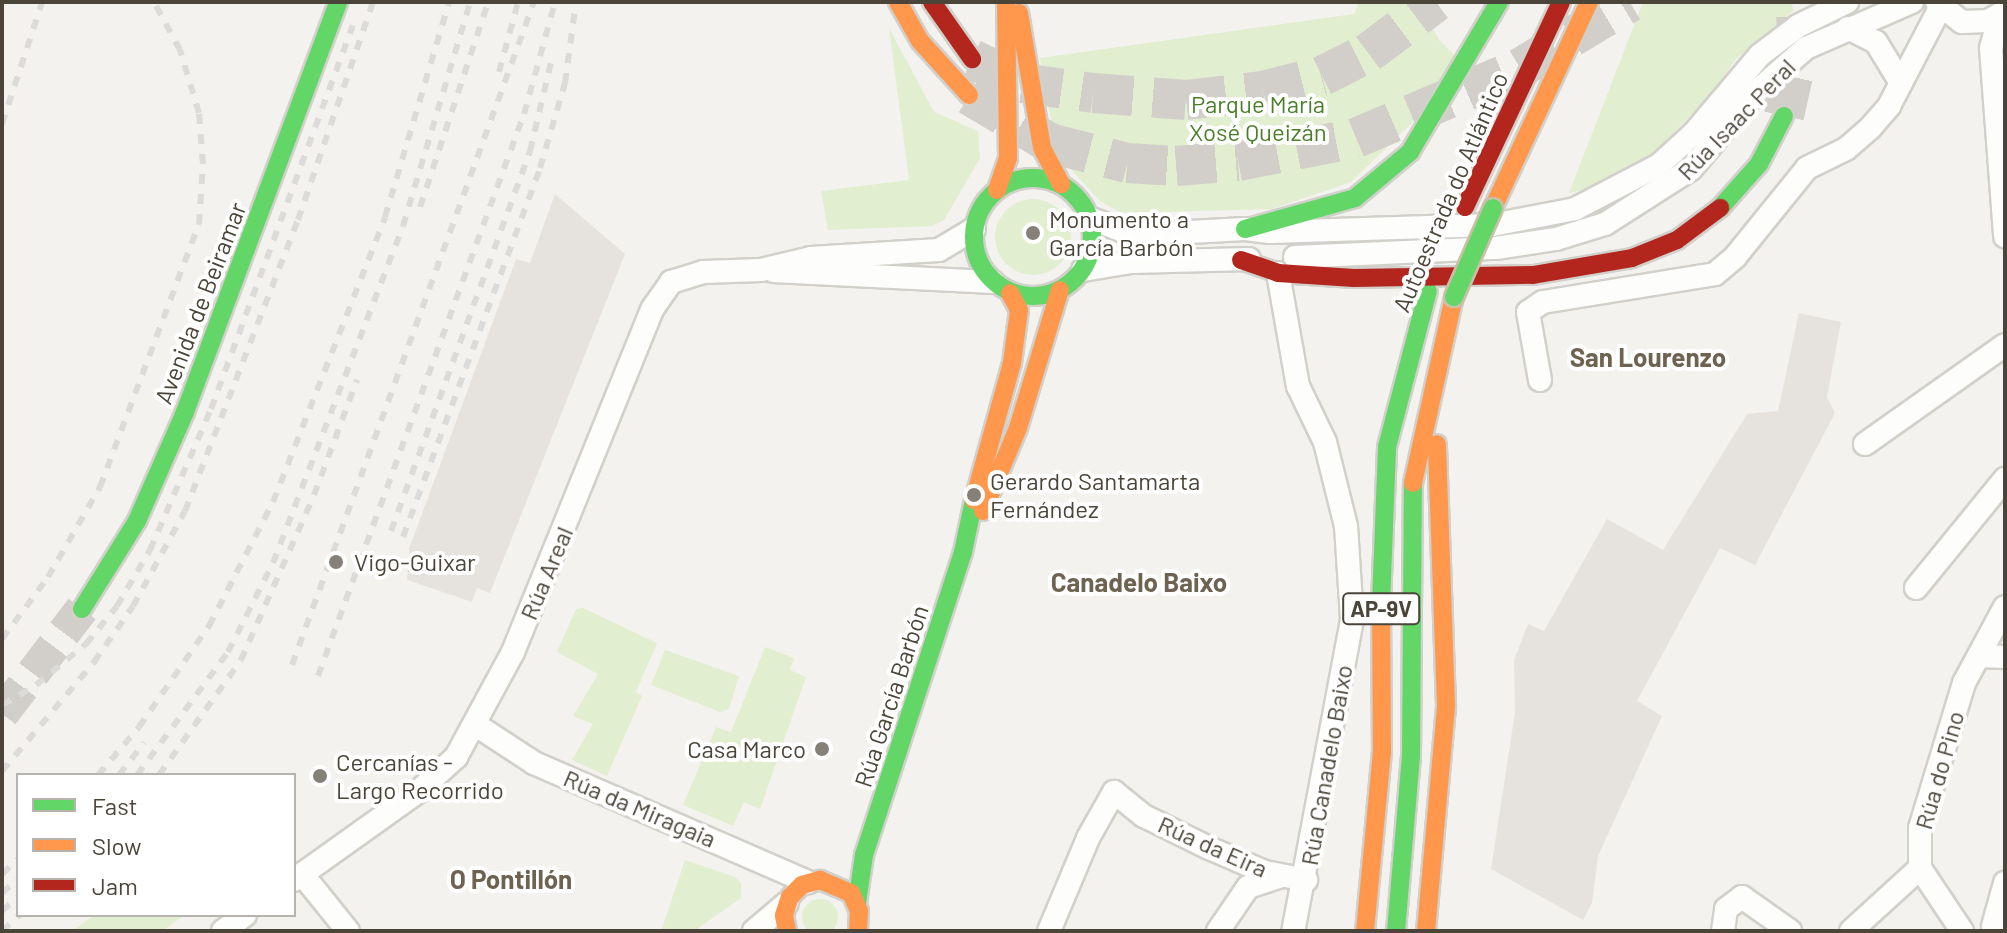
<!DOCTYPE html>
<meta charset="utf-8">
<style>
body{margin:0}
#map{position:relative;width:2007px;height:933px;overflow:hidden;background:#f4f2ee;font-family:Barlow,sans-serif}
div>[style]{position:absolute}
[style*='--x']{left:calc(var(--x)*1px);top:calc(var(--y)*1px);width:calc(var(--w)*1px);rotate:calc(var(--a)*1deg)}
.green>*{inset:0;background:#e1eecf}
.round{border-radius:50%}
.parking>*{inset:0;background:#e6e3df}
.primary-tunnel>*{height:34px;margin-top:-17px;transform-origin:0;background:repeating-linear-gradient(90deg,#d2cfca 0 34px,transparent 0 51px)}
.highway-tunnel>*{height:40px;margin-top:-20px;transform-origin:0;background:repeating-linear-gradient(90deg,#d2cfca 0 40px,transparent 0 60px)}
.roads{filter:drop-shadow(2px 0 #d2d0cb) drop-shadow(-2px 0 #d2d0cb) drop-shadow(0 2px #d2d0cb) drop-shadow(0 -2px #d2d0cb)}
.street>*{height:22px;margin:-11px;padding:0 11px;transform-origin:11px;border-radius:11px;background:#fdfdfc}
.fast>*{height:18px;margin:-9px;padding:0 9px;transform-origin:9px;border-radius:9px;background:#63d668}
.fast>.ring{margin:-9px;padding:0;box-sizing:content-box;background:none;border:18px solid #63d668;border-radius:50%}
.slow>*{height:18px;margin:-9px;padding:0 9px;transform-origin:9px;border-radius:9px;background:#ff974d}
.jam>*{height:18px;margin:-9px;padding:0 9px;transform-origin:9px;border-radius:9px;background:#b3261e}
.rail>*{height:6px;margin-top:-3px;transform-origin:0;background:repeating-linear-gradient(90deg,#dbdbda 0 10px,transparent 0 20px)}
.bridges{filter:drop-shadow(2px 0 #ccbfa9) drop-shadow(-2px 0 #ccbfa9) drop-shadow(0 2px #ccbfa9) drop-shadow(0 -2px #ccbfa9)}
.fast-bridge>*{height:18px;margin:-9px;padding:0 9px;transform-origin:9px;border-radius:9px;background:#63d668}
.dots>*{width:22px;height:22px;translate:-50% -50%;box-sizing:border-box;border:4px solid #fff;border-radius:50%}
span{translate:-50% -50%;white-space:nowrap;text-align:center;line-height:1.15;-webkit-text-stroke:8px #fff;paint-order:stroke}
.shield-label span{padding:2px 6px;background:#fff;border:2px solid;border-radius:6px;-webkit-text-stroke-width:0}
.shield-label{font-size:22px;color:#4b4439;font-weight:700}
.park-label{font-size:24px;color:#4a7f2a}
.street-label{font-size:24px;color:#4b4439}
.poi-label{font-size:24px;color:#4b4439}
.left{translate:0 -50%;text-align:left}
.right{translate:-100% -50%;text-align:right}
.neighbourhood-label{font-size:26px;color:#6e6250;font-weight:700}
.frame{position:absolute;inset:0;border:4px solid #4b4439;pointer-events:none}
.legend{position:absolute;left:16px;top:773px;width:280px;height:144px;box-sizing:border-box;background:#fff;border:2px solid #b7b4b0;margin:0;padding:10px 14px;list-style:none;font-size:24px;color:#4b4439}
.legend li{display:flex;align-items:center;gap:16px;height:40px}
.legend b{width:40px;border:2px solid #b7b4b0}
</style>
<div id="map">
<div class="green">
<div style="clip-path:polygon(1359px 2px,1419px 2px,1439px 40px,1456px 56px,1421px 114px,1351px 182px,1272px 209px,1121px 213px,1100px 201px,1057px 154px,1040px 58px,1354px 14px)"></div>
<div style="clip-path:polygon(1643px 2px,1792px 2px,1793px 11px,1736px 59px,1710px 95px,1650px 157px,1599px 187px,1569px 193px)"></div>
<div style="clip-path:polygon(889px 28px,934px 112px,978px 131px,980px 158px,944px 220px,932px 226px,828px 230px,821px 191px,909px 180px)"></div>
<div class="round" style="left:995px;top:199px;width:76px;height:76px"></div>
<div style="clip-path:polygon(583px 608px,657px 643px,636px 692px,642px 696px,607px 776px,572px 760px,593px 724px,573px 716px,598px 674px,557px 652px,576px 609px)"></div>
<div style="clip-path:polygon(765px 647px,794px 658px,790px 670px,806px 677px,760px 809px,744px 802px,733px 826px,683px 805px,716px 727px,731px 732px)"></div>
<div style="clip-path:polygon(665px 650px,739px 676px,729px 709px,720px 712px,651px 685px)"></div>
<div style="clip-path:polygon(685px 860px,735px 877px,741px 883px,741px 898px,694px 931px,661px 931px)"></div>
<div class="round" style="left:802px;top:899px;width:36px;height:36px"></div>
<div style="clip-path:polygon(95px 915px,185px 915px,162px 931px,72px 931px)"></div>
</div>
<div class="parking">
<div style="clip-path:polygon(555px 194px,625px 254px,490px 593px,477px 588px,472px 602px,407px 580px,409px 549px,516px 259px,530px 263px)"></div>
<div style="clip-path:polygon(1799px 313px,1841px 322px,1827px 397px,1835px 413px,1755px 565px,1720px 548px,1637px 701px,1662px 716px,1598px 856px,1592px 903px,1583px 920px,1491px 869px,1515px 712px,1514px 660px,1528px 624px,1544px 631px,1607px 519px,1663px 550px,1747px 414px,1778px 411px)"></div>
</div>
<div class="primary-tunnel">
<div style="--x:2;--y:714;--w:132;--a:-52.7"></div>
</div>
<div class="highway-tunnel">
<div style="--x:972;--y:59;--w:55;--a:25.6"></div>
<div style="--x:1022;--y:83;--w:72;--a:8"></div>
<div style="--x:1093;--y:93;--w:93;--a:4.3"></div>
<div style="--x:1186;--y:100;--w:78;--a:-6.7"></div>
<div style="--x:1263;--y:91;--w:61;--a:-14.3"></div>
<div style="--x:1322;--y:76;--w:51;--a:-26.6"></div>
<div style="--x:1368;--y:53;--w:85;--a:-36.9"></div>
<div style="--x:969;--y:95;--w:94;--a:30.7"></div>
<div style="--x:1050;--y:143;--w:80;--a:14.6"></div>
<div style="--x:1127;--y:163;--w:49;--a:3.5"></div>
<div style="--x:1176;--y:166;--w:62;--a:-4.6"></div>
<div style="--x:1238;--y:161;--w:120;--a:-11"></div>
<div style="--x:1356;--y:138;--w:178;--a:-23.1"></div>
<div style="--x:1520;--y:68;--w:128;--a:-31"></div>
<div style="--x:1784;--y:116;--w:60;--a:-77.6"></div>
<div style="--x:1797;--y:57;--w:55;--a:-91"></div>
</div>
<div class="roads">
<div class="street">
<div style="--x:1937;--y:2;--w:32;--a:39"></div>
<div style="--x:1962;--y:22;--w:26;--a:-2"></div>
<div style="--x:1988;--y:21;--w:20;--a:-30"></div>
<div style="--x:2000;--y:15;--w:34;--a:105"></div>
<div style="--x:1991;--y:48;--w:189;--a:85.7"></div>
<div style="--x:1848;--y:28;--w:31;--a:27"></div>
<div style="--x:1876;--y:42;--w:48;--a:58.6"></div>
<div style="--x:1089;--y:218;--w:48;--a:20.7"></div>
<div style="--x:1134;--y:235;--w:111;--a:-3.1"></div>
<div style="--x:1245;--y:229;--w:25;--a:7"></div>
<div style="--x:1270;--y:232;--w:222;--a:-1.8"></div>
<div style="--x:1492;--y:225;--w:85;--a:-10.9"></div>
<div style="--x:1575;--y:209;--w:95;--a:-27.6"></div>
<div style="--x:1659;--y:165;--w:47;--a:-42.4"></div>
<div style="--x:1694;--y:133;--w:102;--a:-49.8"></div>
<div style="--x:1760;--y:55;--w:48;--a:-37.3"></div>
<div style="--x:1798;--y:26;--w:55;--a:-26.1"></div>
<div style="--x:1295;--y:257;--w:201;--a:-2.6"></div>
<div style="--x:1496;--y:248;--w:61;--a:-8.5"></div>
<div style="--x:1556;--y:239;--w:51;--a:-17"></div>
<div style="--x:1605;--y:224;--w:102;--a:-32.6"></div>
<div style="--x:1691;--y:169;--w:102;--a:-49.8"></div>
<div style="--x:1757;--y:91;--w:65;--a:-41.3"></div>
<div style="--x:1806;--y:48;--w:116;--a:-23.5"></div>
<div style="--x:1083;--y:270;--w:49;--a:-9.5"></div>
<div style="--x:1131;--y:262;--w:118;--a:-1.5"></div>
<div style="--x:774;--y:271;--w:219;--a:2.9"></div>
<div style="--x:1278;--y:273;--w:115;--a:80"></div>
<div style="--x:1298;--y:386;--w:62;--a:64.3"></div>
<div style="--x:1325;--y:442;--w:87;--a:76"></div>
<div style="--x:1346;--y:526;--w:94;--a:86.3"></div>
<div style="--x:1352;--y:620;--w:317;--a:100.7"></div>
<div style="--x:1540;--y:380;--w:69;--a:-100"></div>
<div style="--x:1528;--y:312;--w:18;--a:-34"></div>
<div style="--x:1543;--y:302;--w:174;--a:-9.2"></div>
<div style="--x:1715;--y:274;--w:26;--a:-40"></div>
<div style="--x:1735;--y:257;--w:114;--a:-51"></div>
<div style="--x:1807;--y:168;--w:43;--a:-26"></div>
<div style="--x:1846;--y:149;--w:33;--a:-41"></div>
<div style="--x:1871;--y:127;--w:28;--a:-49"></div>
<div style="--x:1889;--y:106;--w:110;--a:-62.5"></div>
<div style="--x:1865;--y:444;--w:171;--a:-35.3"></div>
<div style="--x:1916;--y:588;--w:141;--a:-50.8"></div>
<div style="--x:1979;--y:656;--w:26;--a:2"></div>
<div style="--x:476;--y:725;--w:69;--a:33.2"></div>
<div style="--x:534;--y:763;--w:299;--a:23.5"></div>
<div style="--x:302;--y:874;--w:73;--a:51.1"></div>
<div style="--x:294;--y:880;--w:155;--a:-35.5"></div>
<div style="--x:420;--y:790;--w:49;--a:-42.5"></div>
<div style="--x:456;--y:757;--w:119;--a:-61.5"></div>
<div style="--x:513;--y:652;--w:371;--a:-67.9"></div>
<div style="--x:653;--y:308;--w:32;--a:-55"></div>
<div style="--x:671;--y:282;--w:34;--a:-17"></div>
<div style="--x:703;--y:272;--w:58;--a:-2"></div>
<div style="--x:761;--y:270;--w:51;--a:-13.5"></div>
<div style="--x:811;--y:258;--w:128;--a:-3.6"></div>
<div style="--x:939;--y:250;--w:41;--a:-31"></div>
<div style="--x:1993;--y:926;--w:45;--a:-74.4"></div>
<div style="--x:223;--y:931;--w:27;--a:-36"></div>
<div style="--x:754;--y:931;--w:43;--a:-40.3"></div>
<div style="--x:1049;--y:931;--w:101;--a:-67.2"></div>
<div style="--x:1088;--y:838;--w:53;--a:-60.5"></div>
<div style="--x:1114;--y:792;--w:38;--a:39"></div>
<div style="--x:1144;--y:816;--w:72;--a:26.2"></div>
<div style="--x:1209;--y:848;--w:61;--a:23.2"></div>
<div style="--x:1265;--y:872;--w:42;--a:11"></div>
<div style="--x:1218;--y:931;--w:53;--a:-55.7"></div>
<div style="--x:1248;--y:887;--w:36;--a:-18"></div>
<div style="--x:1723;--y:931;--w:22;--a:-82"></div>
<div style="--x:1726;--y:909;--w:20;--a:-37"></div>
<div style="--x:1742;--y:897;--w:59;--a:35.3"></div>
<div style="--x:1851;--y:931;--w:93;--a:-42.4"></div>
<div style="--x:1962;--y:931;--w:76;--a:-123.7"></div>
<div style="--x:1920;--y:868;--w:40;--a:-90"></div>
<div style="--x:1920;--y:828;--w:152;--a:-73.1"></div>
<div style="--x:1964;--y:683;--w:86;--a:-61.7"></div>
</div>
<div class="fast">
<div class="ring" style="left:974px;top:178px;width:100px;height:100px"></div>
<div style="--x:1720;--y:208;--w:59;--a:-48.4"></div>
<div style="--x:1759;--y:164;--w:54;--a:-62.5"></div>
<div style="--x:1245;--y:229;--w:114;--a:-15.7"></div>
<div style="--x:1355;--y:198;--w:72;--a:-39.9"></div>
<div style="--x:1410;--y:152;--w:174;--a:-59.3"></div>
<div style="--x:1381;--y:604;--w:157;--a:-87.8"></div>
<div style="--x:1387;--y:447;--w:161;--a:-75.3"></div>
<div style="--x:82;--y:609;--w:104;--a:-58"></div>
<div style="--x:137;--y:521;--w:119;--a:-66.2"></div>
<div style="--x:185;--y:412;--w:438;--a:-69.5"></div>
<div style="--x:857;--y:903;--w:49;--a:-81.7"></div>
<div style="--x:864;--y:855;--w:319;--a:-71.9"></div>
<div style="--x:963;--y:552;--w:53;--a:-78.1"></div>
<div style="--x:1396;--y:931;--w:176;--a:-85.1"></div>
<div style="--x:1411;--y:756;--w:273;--a:-89.6"></div>
</div>
<div class="slow">
<div style="--x:898;--y:2;--w:45;--a:60.6"></div>
<div style="--x:920;--y:41;--w:73;--a:47.8"></div>
<div style="--x:1019;--y:13;--w:137;--a:80.3"></div>
<div style="--x:1042;--y:148;--w:41;--a:62.2"></div>
<div style="--x:997;--y:190;--w:34;--a:-71"></div>
<div style="--x:1008;--y:158;--w:156;--a:-90.7"></div>
<div style="--x:1493;--y:208;--w:227;--a:-65"></div>
<div style="--x:1413;--y:483;--w:186;--a:-77.6"></div>
<div style="--x:974;--y:500;--w:142;--a:-74.5"></div>
<div style="--x:1012;--y:363;--w:53;--a:-82.5"></div>
<div style="--x:1019;--y:310;--w:19;--a:-118"></div>
<div style="--x:983;--y:511;--w:90;--a:-67.1"></div>
<div style="--x:1018;--y:428;--w:144;--a:-73.1"></div>
<div style="--x:787;--y:931;--w:16;--a:-101"></div>
<div style="--x:784;--y:915;--w:19;--a:-72"></div>
<div style="--x:790;--y:897;--w:17;--a:-45"></div>
<div style="--x:802;--y:885;--w:19;--a:-16"></div>
<div style="--x:820;--y:880;--w:34;--a:23"></div>
<div style="--x:851;--y:893;--w:20;--a:66"></div>
<div style="--x:859;--y:911;--w:20;--a:93"></div>
<div style="--x:1365;--y:931;--w:181;--a:-84.6"></div>
<div style="--x:1382;--y:751;--w:147;--a:-90.4"></div>
<div style="--x:1426;--y:931;--w:227;--a:-84.9"></div>
<div style="--x:1446;--y:705;--w:261;--a:-92"></div>
</div>
<div class="jam">
<div style="--x:932;--y:2;--w:70;--a:54.9"></div>
<div style="--x:1465;--y:207;--w:226;--a:-64.9"></div>
<div style="--x:1241;--y:260;--w:39;--a:19"></div>
<div style="--x:1278;--y:273;--w:76;--a:3.8"></div>
<div style="--x:1354;--y:278;--w:179;--a:-1"></div>
<div style="--x:1533;--y:275;--w:100;--a:-9.7"></div>
<div style="--x:1632;--y:258;--w:48;--a:-21.8"></div>
<div style="--x:1677;--y:240;--w:54;--a:-36.7"></div>
</div>
</div>
<div class="rail">
<div style="--x:499;--y:72;--w:73;--a:-74.8"></div>
<div style="--x:2;--y:124;--w:128;--a:-71.8"></div>
<div style="--x:420;--y:207;--w:216;--a:-71.6"></div>
<div style="--x:391;--y:531;--w:405;--a:-69.9"></div>
<div style="--x:530;--y:151;--w:96;--a:-76.7"></div>
<div style="--x:403;--y:537;--w:394;--a:-69.6"></div>
<div style="--x:540;--y:168;--w:89;--a:-73.6"></div>
<div style="--x:565;--y:83;--w:82;--a:-82.3"></div>
<div style="--x:2;--y:639;--w:77;--a:-53.4"></div>
<div style="--x:48;--y:577;--w:104;--a:-60"></div>
<div style="--x:100;--y:487;--w:281;--a:-69.4"></div>
<div style="--x:199;--y:224;--w:60;--a:-86.2"></div>
<div style="--x:203;--y:164;--w:51;--a:-94.5"></div>
<div style="--x:199;--y:113;--w:66;--a:-106.8"></div>
<div style="--x:180;--y:50;--w:55;--a:-118.4"></div>
<div style="--x:292;--y:665;--w:706;--a:-69.95"></div>
<div style="--x:318;--y:676;--w:599;--a:-69.87"></div>
<div style="--x:524;--y:114;--w:116;--a:-74.5"></div>
<div style="--x:2;--y:705;--w:39;--a:-30"></div>
<div style="--x:36;--y:685;--w:65;--a:-39.4"></div>
<div style="--x:86;--y:644;--w:49;--a:-50.8"></div>
<div style="--x:117;--y:606;--w:65;--a:-59.5"></div>
<div style="--x:150;--y:550;--w:154;--a:-66.6"></div>
<div style="--x:211;--y:409;--w:409;--a:-69.7"></div>
<div style="--x:2;--y:771;--w:143;--a:-49.8"></div>
<div style="--x:94;--y:662;--w:68;--a:-55.1"></div>
<div style="--x:133;--y:606;--w:108;--a:-61.3"></div>
<div style="--x:185;--y:511;--w:312;--a:-68.8"></div>
<div style="--x:298;--y:220;--w:231;--a:-71"></div>
<div style="--x:98;--y:775;--w:63;--a:-49.5"></div>
<div style="--x:139;--y:727;--w:123;--a:-55.3"></div>
<div style="--x:209;--y:626;--w:140;--a:-62.7"></div>
<div style="--x:273;--y:502;--w:306;--a:-68.5"></div>
<div style="--x:385;--y:217;--w:224;--a:-73.4"></div>
<div style="--x:119;--y:775;--w:41;--a:-52"></div>
<div style="--x:137;--y:775;--w:153;--a:-53.5"></div>
<div style="--x:228;--y:652;--w:100;--a:-63.2"></div>
<div style="--x:273;--y:563;--w:361;--a:-68.9"></div>
<div style="--x:403;--y:226;--w:234;--a:-73.3"></div>
<div style="--x:159;--y:775;--w:141;--a:-54.5"></div>
<div style="--x:241;--y:660;--w:180;--a:-66.1"></div>
<div style="--x:314;--y:495;--w:123;--a:-69.5"></div>
<div style="--x:2;--y:874;--w:22;--a:-43"></div>
<div style="--x:2;--y:893;--w:21;--a:-41"></div>
<div style="--x:2;--y:911;--w:21;--a:-41"></div>
<div style="--x:2;--y:931;--w:24;--a:-42"></div>
</div>
<div class="bridges">
<div class="fast-bridge">
<div style="--x:1454;--y:297;--w:97;--a:-66.3"></div>
</div>
</div>
<div class="dots">
<div style="left:1033px;top:233px;background:#868178"></div>
<div style="left:974px;top:495px;background:#868178"></div>
<div style="left:336px;top:562px;background:#868178"></div>
<div style="left:822px;top:749px;background:#868178"></div>
<div style="left:320px;top:776px;background:#868178"></div>
</div>
<div class="shield-label">
<span style="left:1381px;top:609px">AP-9V</span>
</div>
<div class="park-label">
<span style="left:1258px;top:118px">Parque María<br>Xosé Queizán</span>
</div>
<div class="street-label">
<span style="left:1736px;top:119px;rotate:-46deg">Rúa Isaac Peral</span>
<span style="left:1450px;top:192px;rotate:-67deg">Autoestrada do Atlántico</span>
<span style="left:200px;top:303px;rotate:-69deg">Avenida de Beiramar</span>
<span style="left:546px;top:573px;rotate:-67deg">Rúa Areal</span>
<span style="left:891px;top:696px;rotate:-72deg">Rúa García Barbón</span>
<span style="left:1326px;top:765px;rotate:-80deg">Rúa Canadelo Baixo</span>
<span style="left:1939px;top:770px;rotate:-74deg">Rúa do Pino</span>
<span style="left:640px;top:808px;rotate:23deg">Rúa da Miragaia</span>
<span style="left:1213px;top:846px;rotate:24deg">Rúa da Eira</span>
</div>
<div class="poi-label">
<span class="left" style="left:1049px;top:233px">Monumento a<br>García Barbón</span>
<span class="left" style="left:990px;top:495px">Gerardo Santamarta<br>Fernández</span>
<span class="left" style="left:354px;top:562px">Vigo-Guixar</span>
<span class="right" style="left:806px;top:749px">Casa Marco</span>
<span class="left" style="left:336px;top:776px">Cercanías -<br>Largo Recorrido</span>
</div>
<div class="neighbourhood-label">
<span style="left:1648px;top:357px">San Lourenzo</span>
<span style="left:1139px;top:582px">Canadelo Baixo</span>
<span style="left:511px;top:879px">O Pontillón</span>
</div>
<div class="frame"></div>
<ul class="legend">
<li><b style="height:10px;background:#63d668"></b>Fast</li>
<li><b style="height:10px;background:#ff974d"></b>Slow</li>
<li><b style="height:10px;background:#b3261e"></b>Jam</li>
</ul>
</div>
